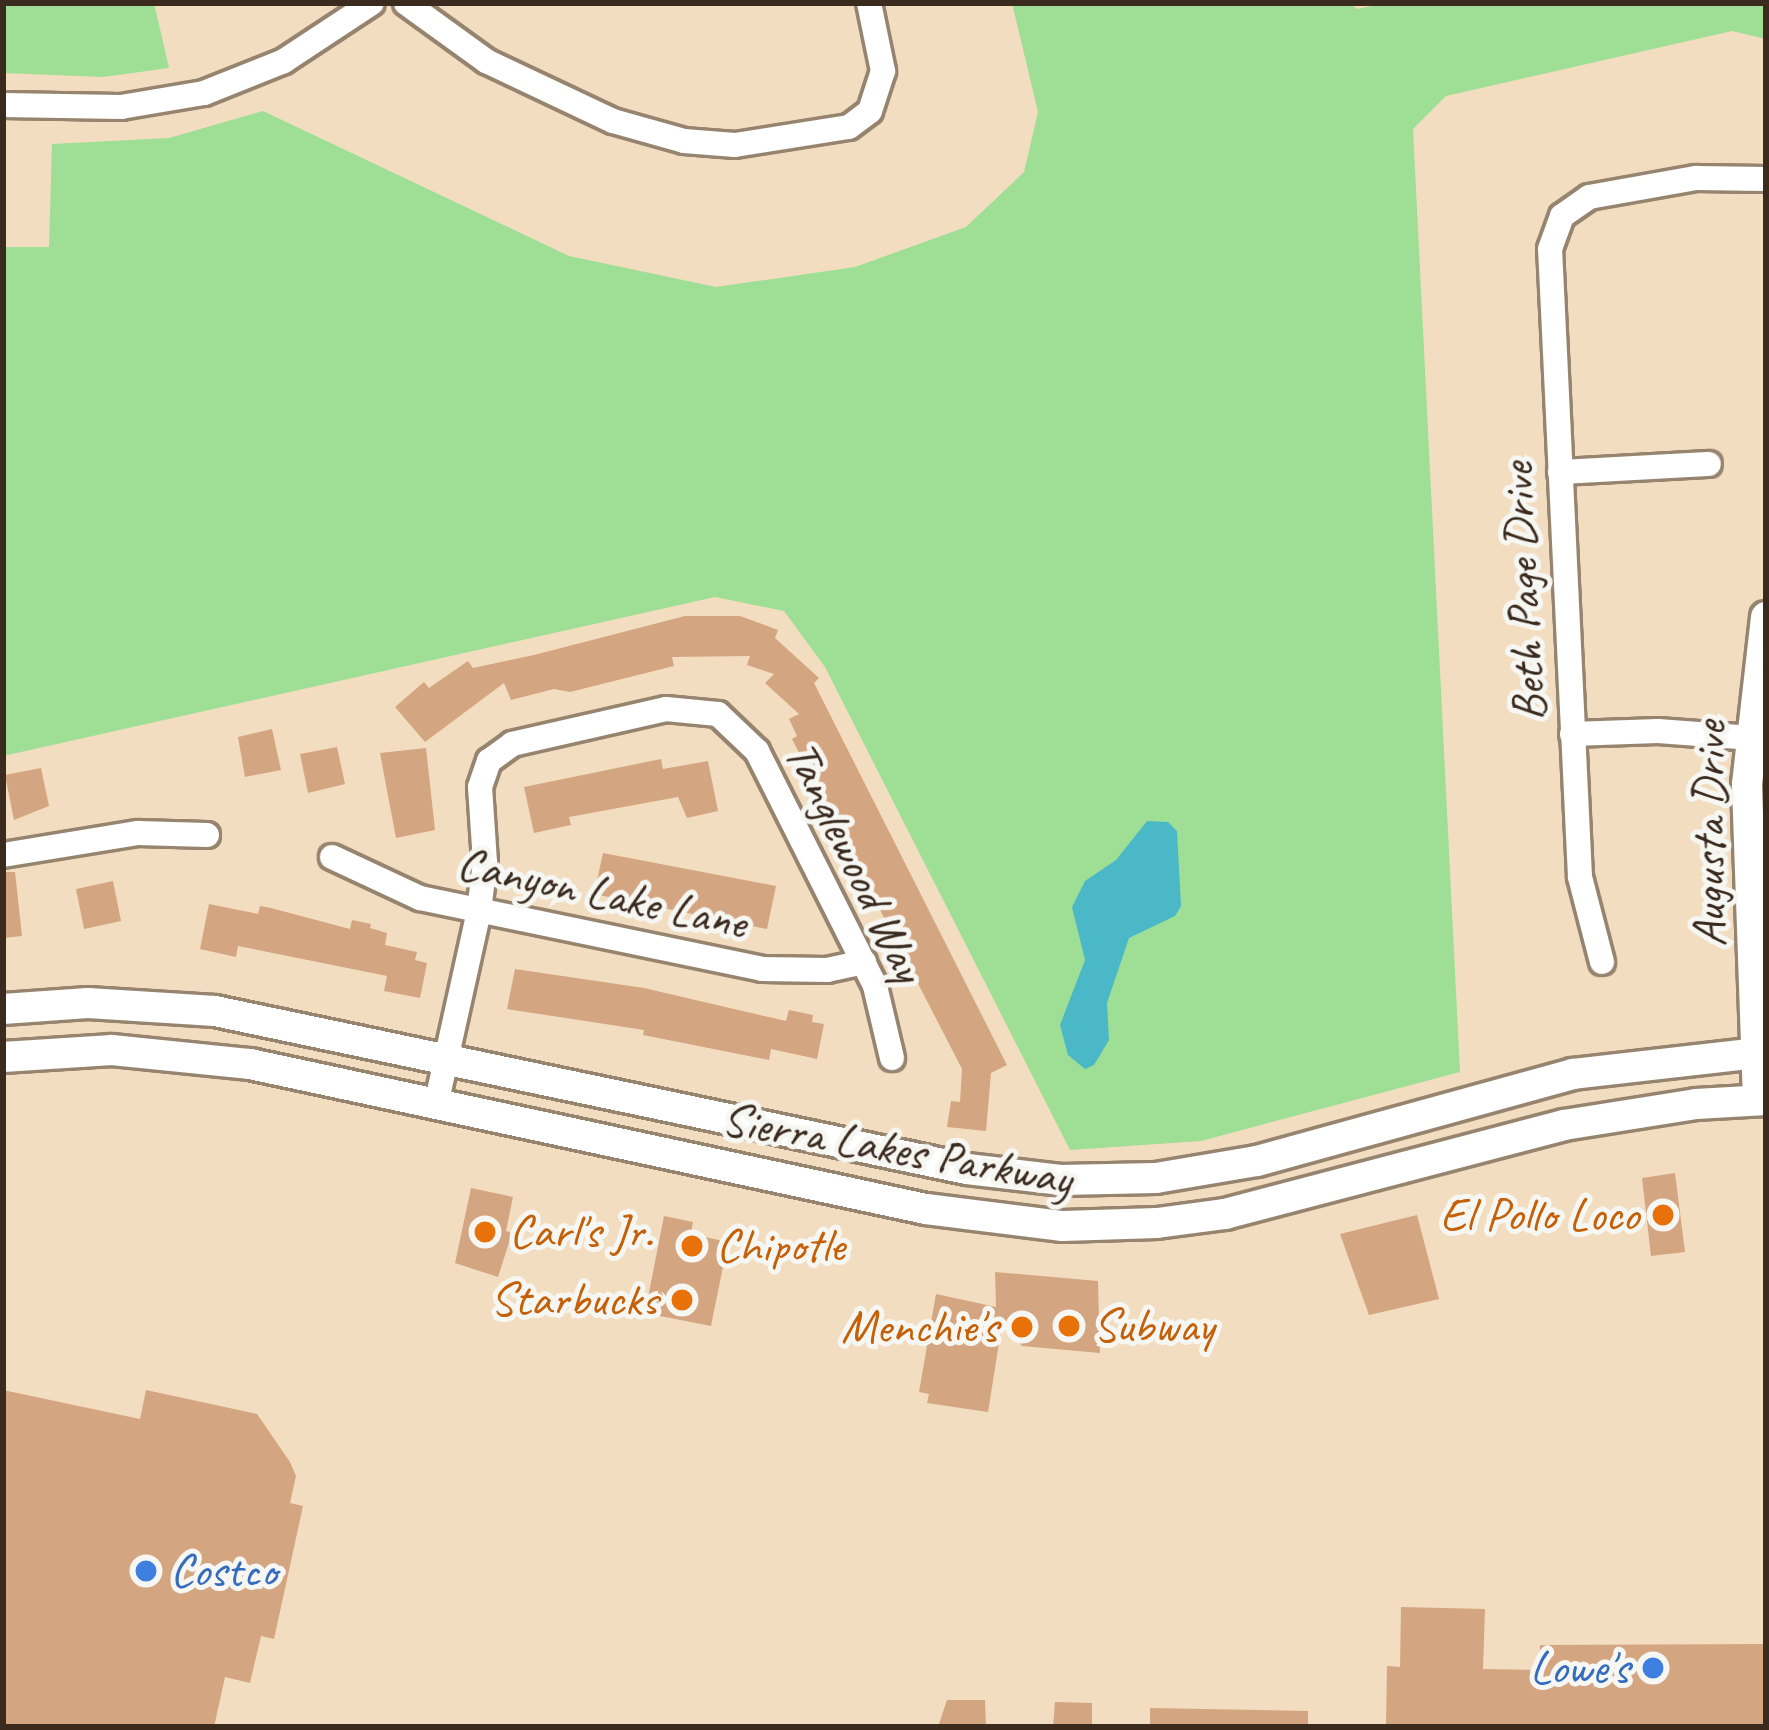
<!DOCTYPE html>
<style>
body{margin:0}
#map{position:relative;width:1769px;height:1730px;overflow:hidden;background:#f2ddc0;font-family:Caveat,sans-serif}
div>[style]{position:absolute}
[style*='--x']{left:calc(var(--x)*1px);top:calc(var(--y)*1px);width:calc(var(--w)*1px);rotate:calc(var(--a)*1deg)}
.green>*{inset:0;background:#9ede95}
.water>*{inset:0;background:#4bb8c7}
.building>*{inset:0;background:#d4a581}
.roads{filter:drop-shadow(3px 0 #96846f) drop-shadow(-3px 0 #96846f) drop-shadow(0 3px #96846f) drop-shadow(0 -3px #96846f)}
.minor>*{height:24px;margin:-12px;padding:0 12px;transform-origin:12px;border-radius:12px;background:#fff}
.tertiary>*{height:30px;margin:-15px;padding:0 15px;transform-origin:15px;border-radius:15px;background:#fff}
.dots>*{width:33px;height:33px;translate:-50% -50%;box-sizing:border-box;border:6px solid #f6f6f2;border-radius:50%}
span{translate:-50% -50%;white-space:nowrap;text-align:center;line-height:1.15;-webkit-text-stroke:10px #f6f6f2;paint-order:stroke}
.street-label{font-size:48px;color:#3b2a1e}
.food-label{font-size:48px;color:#c56008}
.right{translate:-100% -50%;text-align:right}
.left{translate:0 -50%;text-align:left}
.shop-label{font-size:48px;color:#366cbe}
.frame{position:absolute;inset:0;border:6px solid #3b2a1e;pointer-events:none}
</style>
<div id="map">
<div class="green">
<div style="clip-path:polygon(3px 3px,154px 3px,169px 68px,103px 77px,3px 73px)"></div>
<div style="clip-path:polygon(1012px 3px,1350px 3px,1357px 9px,1386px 3px,1766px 3px,1766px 39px,1732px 31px,1446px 96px,1413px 129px,1460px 1072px,1201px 1141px,1070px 1150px,825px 667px,784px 611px,715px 597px,3px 756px,3px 247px,49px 247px,52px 144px,169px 138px,263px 111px,569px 256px,716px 287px,855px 267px,966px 227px,1024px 172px,1038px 112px)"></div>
</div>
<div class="water">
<div style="clip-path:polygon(1147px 821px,1168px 822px,1177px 831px,1181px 906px,1175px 916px,1129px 938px,1107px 1003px,1109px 1040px,1094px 1065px,1085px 1069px,1068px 1055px,1060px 1025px,1085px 960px,1072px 907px,1085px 881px,1116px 860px)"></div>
</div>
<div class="building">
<div style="clip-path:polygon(685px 616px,740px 616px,778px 630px,775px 638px,819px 678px,814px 683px,1007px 1065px,991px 1073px,986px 1131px,947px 1127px,951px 1101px,960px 1102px,962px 1069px,792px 739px,797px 736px,789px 719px,799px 714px,765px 683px,774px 674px,747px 665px,750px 656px,672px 657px,674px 666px,570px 692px,554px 689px,511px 700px,504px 683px,425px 742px,395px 707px,424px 682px,429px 688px,468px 661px,473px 668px,534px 655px)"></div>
<div style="clip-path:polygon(272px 729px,281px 770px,245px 777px,238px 737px)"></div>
<div style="clip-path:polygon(337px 747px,345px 784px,308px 793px,300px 754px)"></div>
<div style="clip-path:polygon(426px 748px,435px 830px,396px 838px,380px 753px)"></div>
<div style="clip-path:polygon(661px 759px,663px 769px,708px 761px,718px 811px,687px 818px,678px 797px,569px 817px,571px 825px,534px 833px,524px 787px)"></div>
<div style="clip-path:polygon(41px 768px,49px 806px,14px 820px,5px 775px)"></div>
<div style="clip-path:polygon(603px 853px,776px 886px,767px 929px,594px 894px)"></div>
<div style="clip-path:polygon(3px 872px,15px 872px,22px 936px,3px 938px)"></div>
<div style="clip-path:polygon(113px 881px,121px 921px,84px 929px,76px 889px)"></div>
<div style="clip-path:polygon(209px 904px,258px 914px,260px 906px,271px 908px,350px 929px,352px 920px,371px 924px,370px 928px,387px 933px,385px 945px,417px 952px,415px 960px,427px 963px,420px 998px,384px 991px,387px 976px,238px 946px,236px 957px,200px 949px)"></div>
<div style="clip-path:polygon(515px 969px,644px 988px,786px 1021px,789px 1010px,813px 1015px,812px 1022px,824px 1024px,817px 1059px,771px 1049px,769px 1060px,643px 1035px,644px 1030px,507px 1009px)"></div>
<div style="clip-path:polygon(1675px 1173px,1685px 1252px,1651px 1256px,1642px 1178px)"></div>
<div style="clip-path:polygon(471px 1188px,513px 1197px,506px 1231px,512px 1233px,498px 1277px,455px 1263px)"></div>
<div style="clip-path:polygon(1417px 1215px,1439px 1299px,1369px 1315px,1340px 1234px)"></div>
<div style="clip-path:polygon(664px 1216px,693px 1222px,691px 1234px,728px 1242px,711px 1326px,645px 1313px)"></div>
<div style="clip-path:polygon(995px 1272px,1098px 1281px,1100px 1353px,1022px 1346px,1003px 1318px,988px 1412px,927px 1403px,929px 1394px,919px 1392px,936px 1294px,996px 1307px)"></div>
<div style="clip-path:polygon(3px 1390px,140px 1419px,146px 1390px,257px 1414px,290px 1462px,296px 1476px,290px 1503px,303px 1506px,274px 1639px,261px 1636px,250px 1683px,225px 1677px,214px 1727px,3px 1727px)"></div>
<div style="clip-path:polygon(1401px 1607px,1485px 1609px,1483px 1669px,1540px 1670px,1540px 1645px,1766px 1644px,1766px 1727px,1386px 1727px,1387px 1666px,1400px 1667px)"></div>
<div style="clip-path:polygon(947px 1700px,985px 1700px,986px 1727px,938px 1727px)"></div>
<div style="clip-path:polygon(1055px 1702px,1092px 1703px,1092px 1727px,1053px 1727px)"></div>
<div style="clip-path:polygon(1150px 1708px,1308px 1711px,1308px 1727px,1150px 1727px)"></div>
</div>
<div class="roads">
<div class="minor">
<div style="--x:406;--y:3;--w:99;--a:35.9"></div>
<div style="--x:486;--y:61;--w:140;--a:25.3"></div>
<div style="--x:613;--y:121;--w:74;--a:15.7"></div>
<div style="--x:684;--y:141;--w:51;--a:4.5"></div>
<div style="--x:735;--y:145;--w:115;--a:-9"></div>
<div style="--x:849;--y:127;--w:26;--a:-37"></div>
<div style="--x:870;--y:111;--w:42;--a:-72"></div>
<div style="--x:883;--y:71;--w:69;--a:-101.6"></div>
<div style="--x:3;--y:105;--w:118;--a:1"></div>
<div style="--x:121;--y:107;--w:84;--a:-9.6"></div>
<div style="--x:204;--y:93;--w:86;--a:-21.8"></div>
<div style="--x:284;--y:61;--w:105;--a:-33.4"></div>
<div style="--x:1560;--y:472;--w:149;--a:-3.1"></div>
<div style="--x:1572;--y:734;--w:86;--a:-2"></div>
<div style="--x:1658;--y:731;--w:108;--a:4.2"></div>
<div style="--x:3;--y:855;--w:137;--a:-9.3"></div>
<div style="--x:138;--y:833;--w:69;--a:1.7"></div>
<div style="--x:332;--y:857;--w:97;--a:25"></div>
<div style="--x:420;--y:898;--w:349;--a:11.7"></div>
<div style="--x:762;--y:969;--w:65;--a:0.9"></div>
<div style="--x:827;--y:970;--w:38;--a:-12"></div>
<div style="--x:1602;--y:962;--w:88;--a:-104.5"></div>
<div style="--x:1580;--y:877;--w:629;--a:-92.73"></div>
<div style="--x:1550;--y:249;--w:35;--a:-70"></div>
<div style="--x:1562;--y:216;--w:33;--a:-35"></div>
<div style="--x:1589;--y:197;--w:109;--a:-10.1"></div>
<div style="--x:1696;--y:178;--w:70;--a:0.8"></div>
<div style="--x:436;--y:1105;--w:199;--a:-77.5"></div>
<div style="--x:479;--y:911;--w:49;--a:-83"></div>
<div style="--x:485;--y:862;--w:75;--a:-93.8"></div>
<div style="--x:480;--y:787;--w:28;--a:-71"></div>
<div style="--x:489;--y:761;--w:29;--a:-36"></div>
<div style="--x:512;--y:744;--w:158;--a:-12.8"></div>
<div style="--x:666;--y:709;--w:52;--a:5.5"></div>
<div style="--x:718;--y:714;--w:54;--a:43.5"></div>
<div style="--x:757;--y:751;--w:263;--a:63.3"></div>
<div style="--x:875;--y:986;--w:74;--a:76.7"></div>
</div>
<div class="tertiary">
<div style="--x:3;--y:1009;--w:85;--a:-4"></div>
<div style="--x:88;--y:1003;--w:127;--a:3.6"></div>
<div style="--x:215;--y:1011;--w:768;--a:11.87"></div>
<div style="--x:967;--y:1169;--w:94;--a:6.7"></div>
<div style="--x:1060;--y:1180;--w:96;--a:-1.2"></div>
<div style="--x:1156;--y:1178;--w:102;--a:-9.6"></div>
<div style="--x:1257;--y:1161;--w:328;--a:-15.4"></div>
<div style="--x:1573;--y:1074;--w:194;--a:-6.5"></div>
<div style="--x:3;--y:1057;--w:109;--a:-3.7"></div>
<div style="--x:112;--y:1050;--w:139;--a:5.8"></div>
<div style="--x:250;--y:1064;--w:691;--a:12.11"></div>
<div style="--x:926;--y:1209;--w:138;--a:7.1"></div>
<div style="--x:1063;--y:1226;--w:94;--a:-1.8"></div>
<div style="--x:1157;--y:1223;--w:69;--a:-7.5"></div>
<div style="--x:1225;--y:1214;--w:350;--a:-14.7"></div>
<div style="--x:1564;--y:1125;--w:134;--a:-9"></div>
<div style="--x:1696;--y:1104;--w:70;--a:-3.3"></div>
<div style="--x:1758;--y:1100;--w:316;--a:-92"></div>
<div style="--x:1747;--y:784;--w:168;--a:-83.5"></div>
</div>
</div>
<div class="dots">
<div style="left:1663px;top:1215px;background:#e8710a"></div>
<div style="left:485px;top:1232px;background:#e8710a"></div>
<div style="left:692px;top:1246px;background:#e8710a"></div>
<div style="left:682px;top:1300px;background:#e8710a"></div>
<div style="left:1069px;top:1326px;background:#e8710a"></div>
<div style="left:1022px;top:1327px;background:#e8710a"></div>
<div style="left:146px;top:1571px;background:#3f7fe0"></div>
<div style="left:1653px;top:1668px;background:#3f7fe0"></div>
</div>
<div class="street-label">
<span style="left:1523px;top:592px;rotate:-93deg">Beth Page Drive</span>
<span style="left:1709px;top:834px;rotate:-90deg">Augusta Drive</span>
<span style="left:855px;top:861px;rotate:64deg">Tanglewood Way</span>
<span style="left:602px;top:893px;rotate:12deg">Canyon Lake Lane</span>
<span style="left:897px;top:1149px;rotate:10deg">Sierra Lakes Parkway</span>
</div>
<div class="food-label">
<span class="right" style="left:1639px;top:1215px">El Pollo Loco</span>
<span class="left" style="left:509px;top:1232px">Carl's Jr.</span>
<span class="left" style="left:716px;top:1246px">Chipotle</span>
<span class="right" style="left:658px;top:1300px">Starbucks</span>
<span class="left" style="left:1093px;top:1326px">Subway</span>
<span class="right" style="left:998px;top:1327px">Menchie's</span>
</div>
<div class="shop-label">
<span class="left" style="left:170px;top:1571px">Costco</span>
<span class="right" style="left:1629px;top:1668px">Lowe's</span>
</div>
<div class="frame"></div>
</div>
